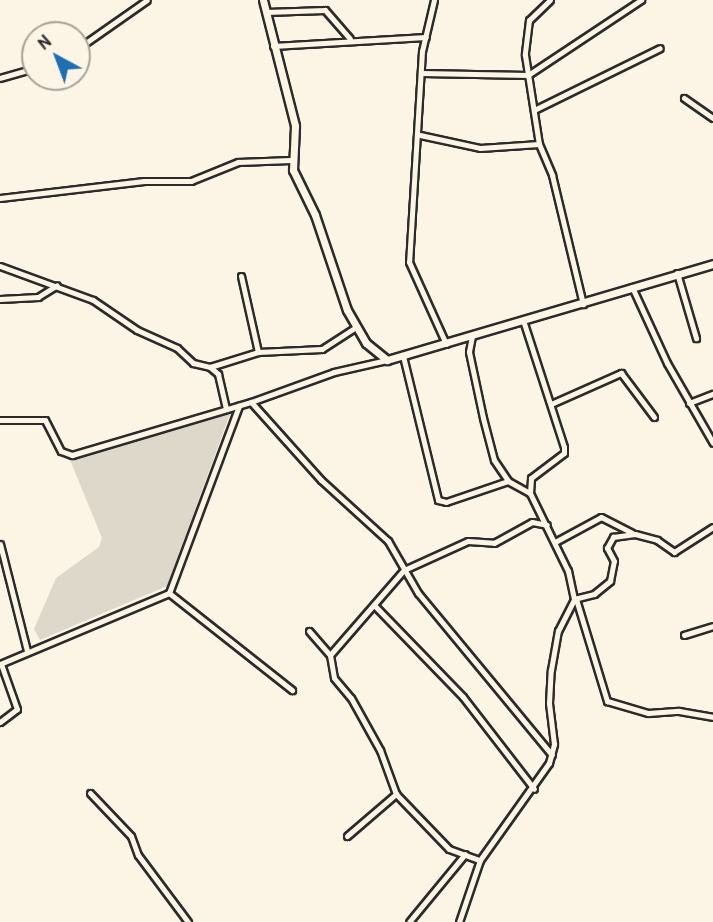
<!DOCTYPE html>
<style>
body{margin:0}
#map{position:relative;width:713px;height:922px;overflow:hidden;background:#fcf5e5;font-family:"Patrick Hand",sans-serif}
div>[style]{position:absolute}
[style*='--x']{left:calc(var(--x)*1px);top:calc(var(--y)*1px);width:calc(var(--w)*1px);rotate:calc(var(--a)*1deg)}
.green>*{inset:0;background:#ded8ca}
.roads{filter:drop-shadow(2px 0 #2b2b2b) drop-shadow(-2px 0 #2b2b2b) drop-shadow(0 2px #2b2b2b) drop-shadow(0 -2px #2b2b2b)}
.street>*{height:5px;margin:-2.5px;padding:0 2.5px;transform-origin:2.5px;border-radius:2.5px;background:#fcf5e5}
.secondary>*{height:7px;margin:-3.5px;padding:0 3.5px;transform-origin:3.5px;border-radius:3.5px;background:#fcf5e5}
span{translate:-50% -50%;white-space:nowrap;text-align:center;line-height:1.15;-webkit-text-stroke:7px #fcf5e5;paint-order:stroke}
.north{position:absolute;left:21px;top:21px;width:70px;height:70px;box-sizing:border-box;background:#fcf5e5;border:2px solid #a8a49b;border-radius:50%;rotate:319deg;font-size:19px;font-weight:700;line-height:28px;text-align:center;color:#2b2b2b}
.north::after{content:'';display:block;margin:auto;width:24px;height:32px;background:#1f6fb2;clip-path:polygon(50% 0,100% 100%,50% 72%,0 100%)}
</style>
<div id="map">
<div class="green">
<div style="clip-path:polygon(231px 411px,167px 586px,40px 640px,34px 629px,56px 578px,99px 547px,102px 538px,70px 460px)"></div>
</div>
<div class="roads">
<div class="street">
<div style="--x:434;--y:0;--w:52;--a:103.2"></div>
<div style="--x:422;--y:51;--w:211;--a:93.5"></div>
<div style="--x:409;--y:262;--w:90;--a:65.7"></div>
<div style="--x:550;--y:0;--w:29;--a:136"></div>
<div style="--x:529;--y:20;--w:35;--a:97"></div>
<div style="--x:525;--y:55;--w:90;--a:81.1"></div>
<div style="--x:539;--y:144;--w:34;--a:67"></div>
<div style="--x:552;--y:175;--w:133;--a:76.5"></div>
<div style="--x:266;--y:12;--w:59;--a:-1.9"></div>
<div style="--x:325;--y:10;--w:38;--a:49"></div>
<div style="--x:273;--y:46;--w:153;--a:-3.4"></div>
<div style="--x:77;--y:49;--w:85;--a:-35"></div>
<div style="--x:422;--y:73;--w:106;--a:1.1"></div>
<div style="--x:528;--y:75;--w:136;--a:-33.6"></div>
<div style="--x:0;--y:78;--w:36;--a:-16"></div>
<div style="--x:684;--y:98;--w:35;--a:35"></div>
<div style="--x:534;--y:110;--w:140;--a:-26.2"></div>
<div style="--x:420;--y:135;--w:61;--a:12.2"></div>
<div style="--x:480;--y:148;--w:59;--a:-3.9"></div>
<div style="--x:0;--y:198;--w:145;--a:-6.7"></div>
<div style="--x:144;--y:181;--w:47;--a:0"></div>
<div style="--x:191;--y:181;--w:51;--a:-22"></div>
<div style="--x:238;--y:162;--w:53;--a:-2.2"></div>
<div style="--x:0;--y:266;--w:99;--a:20.1"></div>
<div style="--x:93;--y:300;--w:53;--a:34.3"></div>
<div style="--x:137;--y:330;--w:44;--a:24.2"></div>
<div style="--x:177;--y:348;--w:22;--a:43"></div>
<div style="--x:193;--y:363;--w:17;--a:13"></div>
<div style="--x:210;--y:367;--w:11;--a:41"></div>
<div style="--x:218;--y:374;--w:36;--a:77"></div>
<div style="--x:677;--y:273;--w:68;--a:73.7"></div>
<div style="--x:241;--y:276;--w:78;--a:77.4"></div>
<div style="--x:632;--y:287;--w:84;--a:65.3"></div>
<div style="--x:667;--y:363;--w:92;--a:60.1"></div>
<div style="--x:0;--y:299;--w:38;--a:-3"></div>
<div style="--x:38;--y:297;--w:22;--a:-32"></div>
<div style="--x:472;--y:336;--w:16;--a:101"></div>
<div style="--x:469;--y:352;--w:67;--a:78"></div>
<div style="--x:483;--y:418;--w:43;--a:75.3"></div>
<div style="--x:494;--y:460;--w:25;--a:56"></div>
<div style="--x:403;--y:356;--w:148;--a:76.3"></div>
<div style="--x:438;--y:500;--w:8;--a:14"></div>
<div style="--x:446;--y:502;--w:65;--a:-18.7"></div>
<div style="--x:508;--y:481;--w:25;--a:29"></div>
<div style="--x:210;--y:367;--w:50;--a:-17.4"></div>
<div style="--x:258;--y:352;--w:64;--a:-2.7"></div>
<div style="--x:322;--y:349;--w:40;--a:-32.9"></div>
<div style="--x:251;--y:402;--w:105;--a:48.1"></div>
<div style="--x:321;--y:480;--w:91;--a:42.3"></div>
<div style="--x:388;--y:541;--w:60;--a:60"></div>
<div style="--x:418;--y:593;--w:210;--a:50.4"></div>
<div style="--x:689;--y:403;--w:26;--a:-21"></div>
<div style="--x:551;--y:404;--w:77;--a:-23.9"></div>
<div style="--x:621;--y:373;--w:55;--a:53.1"></div>
<div style="--x:0;--y:420;--w:45;--a:0"></div>
<div style="--x:45;--y:420;--w:35;--a:63"></div>
<div style="--x:61;--y:451;--w:12;--a:20"></div>
<div style="--x:72;--y:455;--w:187;--a:-16.5"></div>
<div style="--x:251;--y:402;--w:88;--a:-19.9"></div>
<div style="--x:334;--y:372;--w:54;--a:-12.8"></div>
<div style="--x:555;--y:542;--w:52;--a:-28.5"></div>
<div style="--x:601;--y:517;--w:35;--a:27"></div>
<div style="--x:0;--y:544;--w:110;--a:75.8"></div>
<div style="--x:169;--y:593;--w:157;--a:38.3"></div>
<div style="--x:574;--y:599;--w:21;--a:-14"></div>
<div style="--x:594;--y:594;--w:21;--a:-39"></div>
<div style="--x:610;--y:581;--w:20;--a:-79"></div>
<div style="--x:614;--y:561;--w:15;--a:-118"></div>
<div style="--x:607;--y:548;--w:13;--a:-61"></div>
<div style="--x:613;--y:537;--w:22;--a:-8"></div>
<div style="--x:635;--y:534;--w:23;--a:15"></div>
<div style="--x:657;--y:540;--w:21;--a:35"></div>
<div style="--x:674;--y:552;--w:46;--a:-32.7"></div>
<div style="--x:576;--y:599;--w:107;--a:73.1"></div>
<div style="--x:607;--y:701;--w:43;--a:16.3"></div>
<div style="--x:648;--y:713;--w:31;--a:-4"></div>
<div style="--x:679;--y:711;--w:35;--a:10"></div>
<div style="--x:374;--y:605;--w:128;--a:45.9"></div>
<div style="--x:463;--y:697;--w:116;--a:52.3"></div>
<div style="--x:309;--y:631;--w:32;--a:49"></div>
<div style="--x:330;--y:655;--w:23;--a:80"></div>
<div style="--x:334;--y:678;--w:26;--a:50"></div>
<div style="--x:351;--y:698;--w:60;--a:60.9"></div>
<div style="--x:380;--y:750;--w:47;--a:70"></div>
<div style="--x:396;--y:794;--w:76;--a:46.1"></div>
<div style="--x:449;--y:849;--w:33;--a:20"></div>
<div style="--x:684;--y:635;--w:30;--a:-17"></div>
<div style="--x:330;--y:655;--w:113;--a:-49"></div>
<div style="--x:404;--y:570;--w:70;--a:-24.4"></div>
<div style="--x:468;--y:541;--w:26;--a:4"></div>
<div style="--x:494;--y:543;--w:43;--a:-28.9"></div>
<div style="--x:532;--y:522;--w:15;--a:11"></div>
<div style="--x:0;--y:664;--w:183;--a:-22.8"></div>
<div style="--x:169;--y:593;--w:200;--a:-69.5"></div>
<div style="--x:0;--y:722;--w:21;--a:-37"></div>
<div style="--x:17;--y:709;--w:48;--a:-109.6"></div>
<div style="--x:90;--y:793;--w:59;--a:46.4"></div>
<div style="--x:131;--y:836;--w:20;--a:70"></div>
<div style="--x:138;--y:855;--w:84;--a:53.3"></div>
<div style="--x:347;--y:836;--w:65;--a:-40.6"></div>
<div style="--x:409;--y:922;--w:88;--a:-50.5"></div>
<div style="--x:459;--y:922;--w:65;--a:-71.3"></div>
<div style="--x:480;--y:860;--w:119;--a:-54.6"></div>
<div style="--x:549;--y:763;--w:20;--a:-75"></div>
<div style="--x:554;--y:744;--w:41;--a:-97"></div>
<div style="--x:549;--y:703;--w:33;--a:-87"></div>
<div style="--x:551;--y:670;--w:40;--a:-80"></div>
<div style="--x:558;--y:631;--w:36;--a:-63"></div>
<div style="--x:574;--y:599;--w:29;--a:-102"></div>
<div style="--x:568;--y:571;--w:87;--a:-116"></div>
<div style="--x:530;--y:493;--w:15;--a:-86"></div>
<div style="--x:531;--y:478;--w:41;--a:-37.1"></div>
<div style="--x:564;--y:453;--w:6;--a:-90"></div>
<div style="--x:564;--y:447;--w:133;--a:-107.9"></div>
</div>
<div class="secondary">
<div style="--x:263;--y:0;--w:130;--a:75.7"></div>
<div style="--x:295;--y:126;--w:44;--a:92.6"></div>
<div style="--x:293;--y:170;--w:50;--a:63.9"></div>
<div style="--x:315;--y:215;--w:100;--a:71.4"></div>
<div style="--x:347;--y:310;--w:38;--a:60"></div>
<div style="--x:366;--y:343;--w:27;--a:39"></div>
<div style="--x:387;--y:360;--w:340;--a:-16.4"></div>
</div>
</div>
<div class="north">N</div>
</div>
